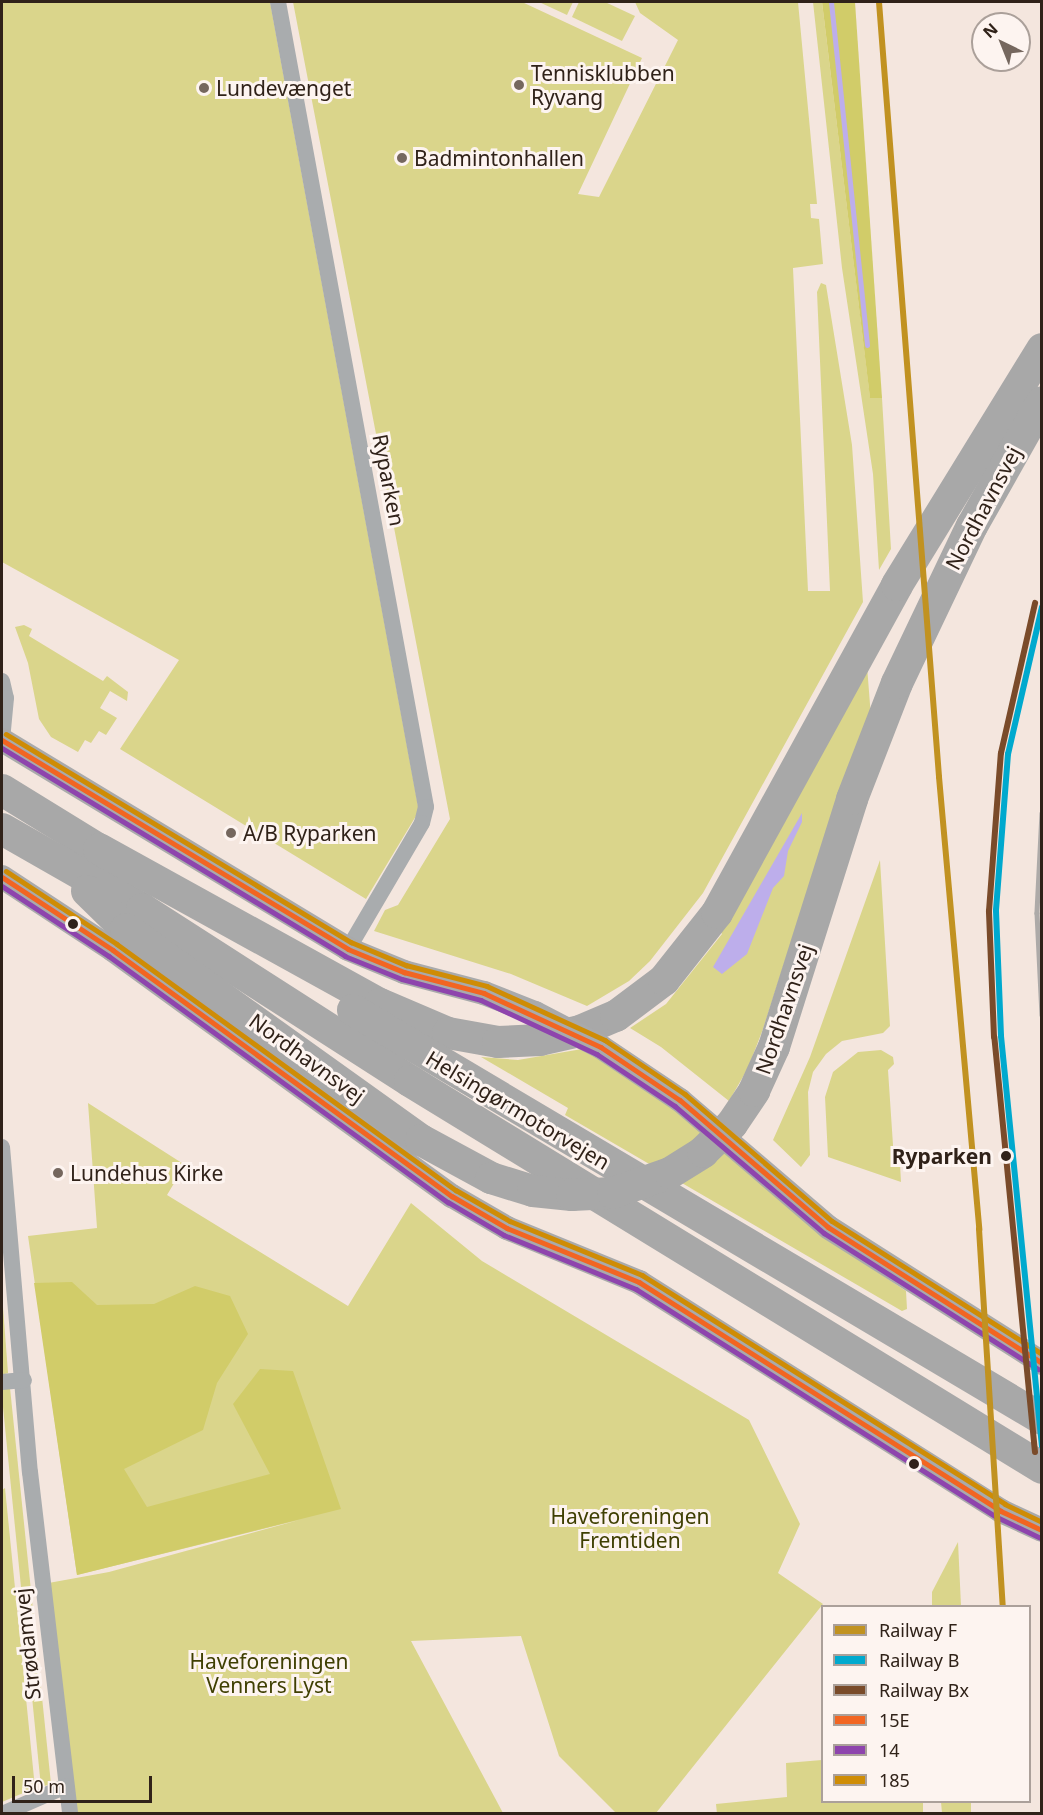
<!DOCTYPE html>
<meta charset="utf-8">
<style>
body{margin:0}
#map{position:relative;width:1043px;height:1815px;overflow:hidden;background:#f4e6de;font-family:"Noto Sans",sans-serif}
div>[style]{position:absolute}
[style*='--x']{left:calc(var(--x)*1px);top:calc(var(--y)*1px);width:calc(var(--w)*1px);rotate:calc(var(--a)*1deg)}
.green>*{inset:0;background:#dad58b}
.forest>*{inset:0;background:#d1cc69}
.water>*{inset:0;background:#bdaeeb}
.stream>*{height:5px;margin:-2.5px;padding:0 2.5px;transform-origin:2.5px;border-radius:2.5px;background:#bdaeeb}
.street>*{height:16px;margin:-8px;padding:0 8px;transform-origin:8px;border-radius:8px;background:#a9acae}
.secondary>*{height:24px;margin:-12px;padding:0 12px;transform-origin:12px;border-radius:12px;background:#a9aaab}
.highway>*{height:32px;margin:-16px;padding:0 16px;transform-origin:16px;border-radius:16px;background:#a8a8a8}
.rail>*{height:4.5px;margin:-2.25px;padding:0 2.25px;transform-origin:2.25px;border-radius:2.25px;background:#adaaa8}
.secondary-bridge>*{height:24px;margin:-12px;padding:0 12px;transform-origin:12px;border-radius:12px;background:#a9aaab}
.highway-bridge>*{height:32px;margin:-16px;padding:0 16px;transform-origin:16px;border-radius:16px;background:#a8a8a8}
.bus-1>*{height:4.5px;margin:-2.25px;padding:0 2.25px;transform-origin:2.25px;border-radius:2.25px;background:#f26522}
.bus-2>*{height:4.5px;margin:-2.25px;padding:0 2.25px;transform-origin:2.25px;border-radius:2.25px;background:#8e44ad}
.bus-3>*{height:4.5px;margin:-2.25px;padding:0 2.25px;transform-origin:2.25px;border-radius:2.25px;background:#cf8c05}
.rail-1>*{height:6px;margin:-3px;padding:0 3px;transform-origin:3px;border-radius:3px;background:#c19221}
.rail-2>*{height:6px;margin:-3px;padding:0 3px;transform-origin:3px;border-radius:3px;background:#00a9ce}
.rail-3>*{height:6px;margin:-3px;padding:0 3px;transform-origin:3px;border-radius:3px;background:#7a4b2a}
.dots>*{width:16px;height:16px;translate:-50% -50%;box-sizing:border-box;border:3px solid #fdf4f0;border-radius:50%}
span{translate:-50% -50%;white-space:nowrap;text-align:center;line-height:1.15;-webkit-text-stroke:6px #fdf4f0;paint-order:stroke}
.poi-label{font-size:21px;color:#302219}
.left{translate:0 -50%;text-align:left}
.street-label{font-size:21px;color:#302219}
.stop-label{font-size:21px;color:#302219;font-weight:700}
.right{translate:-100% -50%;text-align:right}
.park-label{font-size:21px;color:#3f3f02}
.frame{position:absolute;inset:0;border:3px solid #302219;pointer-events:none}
.legend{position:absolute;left:821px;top:1605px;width:210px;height:198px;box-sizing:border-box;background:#fdf4f0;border:2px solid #aba09a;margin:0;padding:8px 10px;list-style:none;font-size:18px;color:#302219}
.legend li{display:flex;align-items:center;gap:12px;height:30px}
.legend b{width:30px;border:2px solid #aba09a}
.north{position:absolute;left:971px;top:12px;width:60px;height:60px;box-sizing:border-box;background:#fdf4f0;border:2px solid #aba09a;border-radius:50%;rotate:317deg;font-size:16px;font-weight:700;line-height:24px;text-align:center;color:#302219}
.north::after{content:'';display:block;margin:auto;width:21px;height:27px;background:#75675e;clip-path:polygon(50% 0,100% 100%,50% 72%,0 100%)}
.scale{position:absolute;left:12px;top:1776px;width:140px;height:27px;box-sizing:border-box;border:3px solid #302219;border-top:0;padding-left:8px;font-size:18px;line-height:21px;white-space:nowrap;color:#302219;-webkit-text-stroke:4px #fdf4f0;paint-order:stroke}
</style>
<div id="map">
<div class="green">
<div style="clip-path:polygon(2px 2px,270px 2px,419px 811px,366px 899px,120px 749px,179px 660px,2px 562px)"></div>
<div style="clip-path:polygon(293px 2px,522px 2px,642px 58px,578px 194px,599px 197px,678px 40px,640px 13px,635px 2px,798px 2px,817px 204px,810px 204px,811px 218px,819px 219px,823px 264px,793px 268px,808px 591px,830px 591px,817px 292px,821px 283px,826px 285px,852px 445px,863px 602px,703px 893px,650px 961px,629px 981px,587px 1006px,511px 974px,374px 931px,385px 910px,398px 905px,450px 819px)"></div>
<div style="clip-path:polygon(539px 2px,573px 2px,567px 15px)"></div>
<div style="clip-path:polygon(579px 2px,605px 2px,635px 16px,622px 41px,572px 17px)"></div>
<div style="clip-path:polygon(813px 2px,822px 2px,870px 397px,882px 398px,891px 549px,879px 570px,873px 474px,842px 268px)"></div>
<div style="clip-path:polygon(24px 625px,32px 629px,29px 636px,103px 681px,107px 676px,128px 692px,127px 701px,110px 691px,100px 708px,117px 718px,106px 735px,99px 731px,91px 743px,85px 740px,78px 752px,51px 737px,39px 719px,28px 663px,15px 627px)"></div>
<div style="clip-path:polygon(867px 666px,871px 717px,841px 787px,763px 1029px,748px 1068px,729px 1101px,661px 1047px,630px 1028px,666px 1004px,722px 934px,720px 931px)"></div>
<div style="clip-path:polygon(880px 860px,890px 1026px,883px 1033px,842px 1041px,826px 1054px,813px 1072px,808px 1092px,810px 1155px,801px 1167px,773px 1140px,810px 1057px)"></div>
<div style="clip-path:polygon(582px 1049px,641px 1082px,831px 1241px,906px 1291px,907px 1309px,902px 1311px,565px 1115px,568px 1108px,481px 1057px,518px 1060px)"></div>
<div style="clip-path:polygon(881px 1050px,893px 1057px,894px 1064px,888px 1070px,894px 1160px,900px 1164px,901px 1182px,828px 1157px,825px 1097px,833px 1072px,858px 1052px)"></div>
<div style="clip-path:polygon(88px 1103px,185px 1165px,167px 1195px,348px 1306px,411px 1203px,482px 1261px,749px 1420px,800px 1524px,778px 1573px,823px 1604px,656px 1813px,616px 1813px,559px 1756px,521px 1636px,411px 1641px,503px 1813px,74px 1813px,43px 1584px,109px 1572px,299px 1520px,77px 1575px,28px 1236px,97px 1228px)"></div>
<div style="clip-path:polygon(2px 1294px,8px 1373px,2px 1375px)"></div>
<div style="clip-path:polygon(10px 1388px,51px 1784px,41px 1787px,2px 1397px,2px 1389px)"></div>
<div style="clip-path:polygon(5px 1488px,35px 1788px,2px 1802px,2px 1490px)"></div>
<div style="clip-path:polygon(958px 1542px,961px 1606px,932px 1606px,932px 1592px)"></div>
<div style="clip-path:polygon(822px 1760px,822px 1802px,923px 1802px,923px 1813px,717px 1814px,716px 1804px,787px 1797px,786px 1763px)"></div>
<div style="clip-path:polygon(941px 1802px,971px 1802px,971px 1813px,942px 1813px)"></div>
</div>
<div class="forest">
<div style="clip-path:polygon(822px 2px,855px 2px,882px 398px,870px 398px)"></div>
<div style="clip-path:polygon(72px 1282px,97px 1305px,154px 1304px,195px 1286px,230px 1296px,248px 1334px,217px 1383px,203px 1430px,124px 1469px,147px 1507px,270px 1474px,233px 1404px,260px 1369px,293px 1371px,341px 1509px,77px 1575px,34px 1283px)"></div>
</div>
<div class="water">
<div style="clip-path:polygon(802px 813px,802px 822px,788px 851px,784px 876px,773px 888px,747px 954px,722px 974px,713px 967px)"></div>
</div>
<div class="stream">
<div style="--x:831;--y:2;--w:345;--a:84"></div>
</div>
<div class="street">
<div style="--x:278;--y:2;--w:818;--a:79.58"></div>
<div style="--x:426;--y:807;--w:16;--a:104"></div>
<div style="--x:422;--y:823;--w:146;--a:120.4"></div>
<div style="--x:2;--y:681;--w:17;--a:77"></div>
<div style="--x:6;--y:698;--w:42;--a:95.4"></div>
<div style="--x:2;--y:1147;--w:326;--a:85.1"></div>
<div style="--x:30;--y:1472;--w:344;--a:83.3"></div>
<div style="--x:2;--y:1382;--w:22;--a:-5"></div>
<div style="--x:2;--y:1814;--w:70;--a:-23.6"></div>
</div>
<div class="secondary">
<div style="--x:2;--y:740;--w:404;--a:31.1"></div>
<div style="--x:348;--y:949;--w:61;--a:22.3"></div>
<div style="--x:404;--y:972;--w:83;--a:14.7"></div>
<div style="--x:484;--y:993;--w:55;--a:21.4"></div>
<div style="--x:2;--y:877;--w:133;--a:33.3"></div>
<div style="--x:113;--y:950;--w:419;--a:36"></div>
<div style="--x:452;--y:1196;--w:64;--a:30.2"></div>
<div style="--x:507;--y:1228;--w:143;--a:22.2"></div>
<div style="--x:639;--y:1282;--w:428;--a:32.3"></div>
<div style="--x:1001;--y:1511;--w:45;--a:24.9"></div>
<div style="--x:601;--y:1047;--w:95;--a:33.9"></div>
<div style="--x:680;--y:1100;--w:195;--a:40.6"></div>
<div style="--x:828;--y:1227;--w:254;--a:32.4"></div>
</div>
<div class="highway">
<div style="--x:2;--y:790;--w:134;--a:31.6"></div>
<div style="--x:2;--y:829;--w:161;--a:29.7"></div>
<div style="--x:142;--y:909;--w:318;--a:32.7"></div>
<div style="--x:410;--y:1081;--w:741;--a:31.48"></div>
<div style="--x:99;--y:849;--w:321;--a:28.9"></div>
<div style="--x:380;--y:1004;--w:74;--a:23.1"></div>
<div style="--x:448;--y:1033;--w:51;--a:10.2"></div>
<div style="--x:498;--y:1042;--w:42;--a:-2.7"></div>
<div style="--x:540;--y:1040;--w:41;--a:-12.7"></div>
<div style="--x:580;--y:1031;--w:39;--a:-23"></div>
<div style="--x:616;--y:1016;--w:60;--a:-36.9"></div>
<div style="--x:664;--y:980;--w:85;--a:-51.7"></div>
<div style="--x:717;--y:913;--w:374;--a:-61.2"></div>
<div style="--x:897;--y:585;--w:277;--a:-58.4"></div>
<div style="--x:87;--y:891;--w:54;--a:44.3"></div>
<div style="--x:126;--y:929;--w:363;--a:35.6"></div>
<div style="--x:421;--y:1140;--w:80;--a:28.5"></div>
<div style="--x:353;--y:1010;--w:801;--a:30.69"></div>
<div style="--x:774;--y:1047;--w:260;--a:-72.5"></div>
<div style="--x:852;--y:799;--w:124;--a:-68.8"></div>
<div style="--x:897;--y:683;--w:174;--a:-64.5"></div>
<div style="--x:972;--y:526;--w:142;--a:-60.6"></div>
</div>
<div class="rail">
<div style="--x:1042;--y:813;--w:100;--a:92.9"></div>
<div style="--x:1037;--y:913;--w:102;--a:87.2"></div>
</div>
<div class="secondary-bridge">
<div style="--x:535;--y:1013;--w:74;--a:27.3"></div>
</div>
<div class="highway-bridge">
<div style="--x:491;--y:1178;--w:44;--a:17.2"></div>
<div style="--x:533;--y:1191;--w:39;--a:6"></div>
<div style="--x:572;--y:1195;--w:41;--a:-2.8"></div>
<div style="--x:613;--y:1193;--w:60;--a:-19.3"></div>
<div style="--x:670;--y:1173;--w:39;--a:-32"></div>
<div style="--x:703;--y:1152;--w:40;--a:-44"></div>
<div style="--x:732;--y:1124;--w:40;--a:-56"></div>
<div style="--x:754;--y:1091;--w:48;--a:-65.6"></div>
</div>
<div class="bus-1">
<div style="--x:2;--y:740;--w:404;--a:31.1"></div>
<div style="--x:348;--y:949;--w:61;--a:22.3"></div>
<div style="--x:404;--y:972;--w:83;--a:14.7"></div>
<div style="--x:484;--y:993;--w:129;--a:24.8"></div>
<div style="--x:601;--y:1047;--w:95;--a:33.9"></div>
<div style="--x:680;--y:1100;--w:195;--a:40.6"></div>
<div style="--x:828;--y:1227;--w:254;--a:32.4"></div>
<div style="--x:2;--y:877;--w:133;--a:33.3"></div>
<div style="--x:113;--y:950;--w:419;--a:36"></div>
<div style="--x:452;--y:1196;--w:64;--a:30.2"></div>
<div style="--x:507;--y:1228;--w:143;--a:22.2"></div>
<div style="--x:639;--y:1282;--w:428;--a:32.3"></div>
<div style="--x:1001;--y:1511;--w:45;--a:24.9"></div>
</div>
<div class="bus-2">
<div style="--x:2;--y:748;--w:401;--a:31.2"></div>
<div style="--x:345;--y:956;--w:61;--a:22"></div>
<div style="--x:402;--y:979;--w:82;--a:14.9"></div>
<div style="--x:481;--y:1000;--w:128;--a:25"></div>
<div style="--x:597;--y:1054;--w:94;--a:33.7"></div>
<div style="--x:675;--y:1106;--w:196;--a:40.4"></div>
<div style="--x:824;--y:1233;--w:254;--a:32.4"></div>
<div style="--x:2;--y:886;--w:128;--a:33.2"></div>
<div style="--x:109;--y:956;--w:419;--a:36"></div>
<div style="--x:448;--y:1202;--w:65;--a:30.5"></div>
<div style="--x:504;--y:1235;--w:143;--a:22.2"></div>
<div style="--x:636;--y:1289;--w:427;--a:32.3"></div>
<div style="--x:997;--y:1517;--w:47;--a:25.5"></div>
</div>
<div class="bus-3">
<div style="--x:6;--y:734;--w:403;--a:31.1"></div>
<div style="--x:351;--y:942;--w:60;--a:22.7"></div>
<div style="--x:406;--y:965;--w:84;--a:14.5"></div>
<div style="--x:487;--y:986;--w:130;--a:24.6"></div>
<div style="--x:605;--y:1040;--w:97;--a:34"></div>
<div style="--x:685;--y:1094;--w:194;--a:40.8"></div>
<div style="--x:832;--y:1221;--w:249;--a:32.3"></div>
<div style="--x:6;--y:871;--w:133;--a:33.3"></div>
<div style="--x:117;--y:944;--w:419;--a:36"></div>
<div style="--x:456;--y:1190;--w:62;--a:29.9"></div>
<div style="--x:510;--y:1221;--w:143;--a:22.2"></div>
<div style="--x:642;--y:1275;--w:429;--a:32.2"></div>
<div style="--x:1005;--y:1504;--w:41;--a:25.9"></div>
</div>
<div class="rail-1">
<div style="--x:879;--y:2;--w:777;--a:85.57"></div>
<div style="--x:939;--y:777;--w:454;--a:84.9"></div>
<div style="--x:979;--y:1229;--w:378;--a:86.4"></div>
</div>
<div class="rail-2">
<div style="--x:1042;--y:607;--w:151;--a:103"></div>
<div style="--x:1008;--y:754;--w:157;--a:94.4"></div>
<div style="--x:996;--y:911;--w:125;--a:87.7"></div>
<div style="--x:1001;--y:1036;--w:412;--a:84.3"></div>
</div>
<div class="rail-3">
<div style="--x:1035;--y:1452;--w:417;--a:-95.6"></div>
<div style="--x:994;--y:1037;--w:126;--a:-92.3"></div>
<div style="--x:989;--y:911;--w:158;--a:-85.7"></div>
<div style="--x:1001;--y:753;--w:154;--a:-77.2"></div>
</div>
<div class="dots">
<div style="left:519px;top:85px;background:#75675e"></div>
<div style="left:204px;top:88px;background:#75675e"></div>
<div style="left:402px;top:158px;background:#75675e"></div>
<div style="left:231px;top:833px;background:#75675e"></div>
<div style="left:73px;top:924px;background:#302219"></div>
<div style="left:1006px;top:1156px;background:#302219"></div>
<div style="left:58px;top:1173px;background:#75675e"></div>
<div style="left:914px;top:1464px;background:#302219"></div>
</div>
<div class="poi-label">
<span class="left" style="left:531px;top:85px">Tennisklubben<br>Ryvang</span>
<span class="left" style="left:216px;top:88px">Lundevænget</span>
<span class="left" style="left:414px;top:158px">Badmintonhallen</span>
<span class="left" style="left:243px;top:833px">A/B Ryparken</span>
<span class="left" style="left:70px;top:1173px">Lundehus Kirke</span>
</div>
<div class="street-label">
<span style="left:389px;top:480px;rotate:79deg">Ryparken</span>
<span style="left:983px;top:508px;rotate:-62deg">Nordhavnsvej</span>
<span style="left:784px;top:1009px;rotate:-71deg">Nordhavnsvej</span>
<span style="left:307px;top:1058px;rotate:36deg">Nordhavnsvej</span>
<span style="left:518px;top:1110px;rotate:31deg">Helsingørmotorvejen</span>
<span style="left:27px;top:1644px;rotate:-96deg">Strødamvej</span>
</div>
<div class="stop-label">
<span class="right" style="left:992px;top:1156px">Ryparken</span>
</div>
<div class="park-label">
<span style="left:630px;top:1528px">Haveforeningen<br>Fremtiden</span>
<span style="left:269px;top:1673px">Haveforeningen<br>Venners Lyst</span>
</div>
<div class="frame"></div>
<ul class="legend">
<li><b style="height:8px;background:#c19221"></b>Railway F</li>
<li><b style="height:8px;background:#00a9ce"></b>Railway B</li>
<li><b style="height:8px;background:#7a4b2a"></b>Railway Bx</li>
<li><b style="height:8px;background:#f26522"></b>15E</li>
<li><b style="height:8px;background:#8e44ad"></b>14</li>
<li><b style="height:8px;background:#cf8c05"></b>185</li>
</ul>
<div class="north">N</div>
<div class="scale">50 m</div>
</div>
